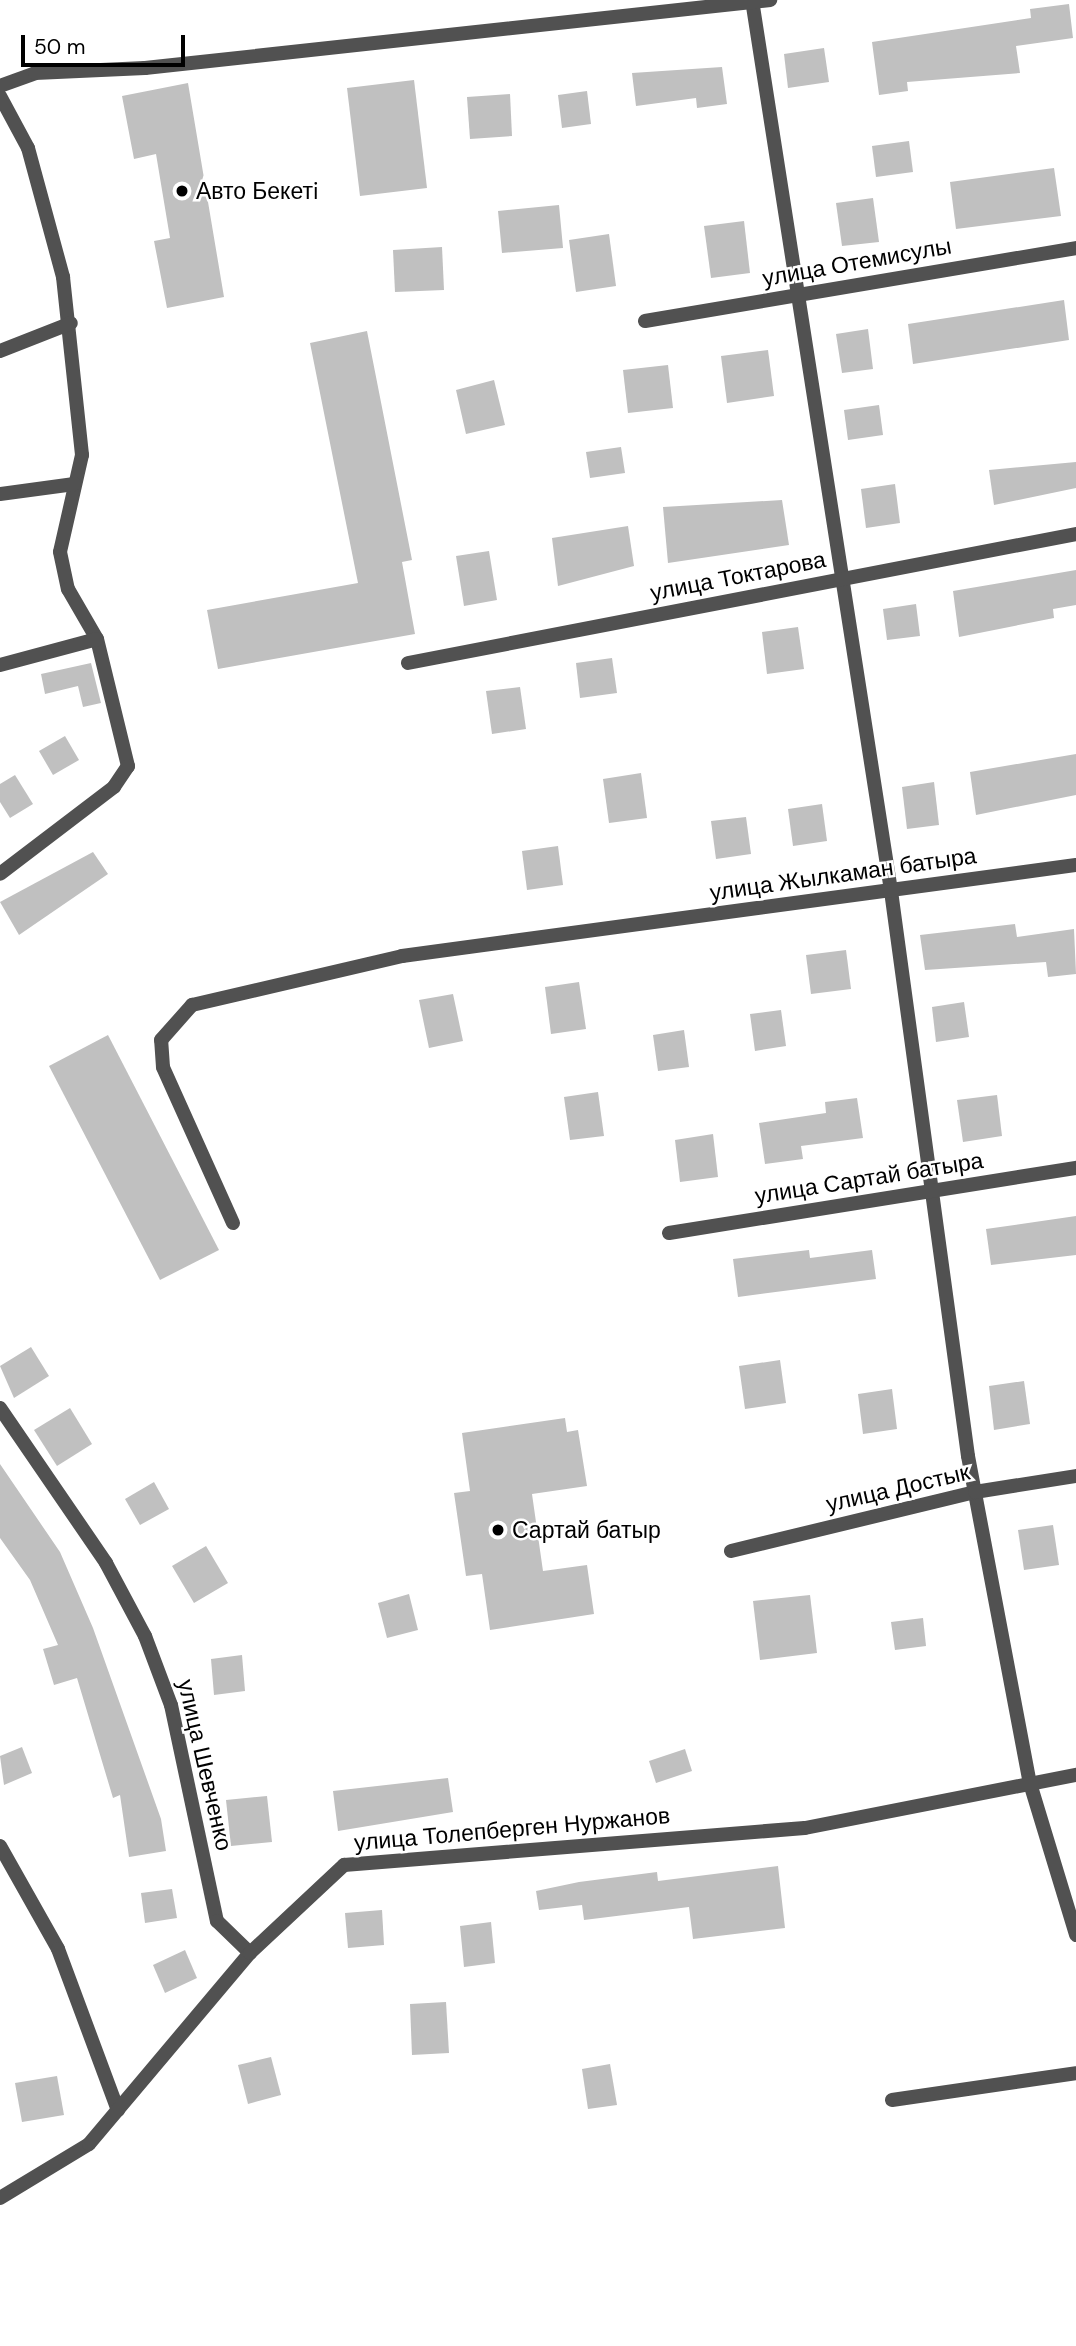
<!DOCTYPE html>
<meta charset="utf-8">
<style>
body{margin:0}
#map{position:relative;width:1076px;height:2346px;overflow:hidden;background:#fff;font-family:"DM Sans",sans-serif}
div>[style]{position:absolute}
[style*='--x']{left:calc(var(--x)*1px);top:calc(var(--y)*1px);width:calc(var(--w)*1px);rotate:calc(var(--a)*1deg)}
.building>*{inset:0;background:#c0c0c0}
.minor>*{height:14px;margin:-7px;padding:0 7px;transform-origin:7px;border-radius:7px;background:#515151}
.dots>*{width:19px;height:19px;translate:-50% -50%;box-sizing:border-box;border:4px solid #fff;border-radius:50%}
span{translate:-50% -50%;white-space:nowrap;text-align:center;line-height:1.15;-webkit-text-stroke:5px #fff;paint-order:stroke}
.poi-label{font-size:23px;color:#000}
.left{translate:0 -50%;text-align:left}
.street-label{font-size:23px;color:#000}
.scale{position:absolute;left:21px;top:35px;width:164px;height:32px;box-sizing:border-box;border:4px solid #000;border-top:0;padding-left:9px;font-size:21px;line-height:24px;white-space:nowrap;color:#000;-webkit-text-stroke:5px #fff;paint-order:stroke}
</style>
<div id="map">
<div class="building">
<div style="clip-path:polygon(1069px 4px,1073px 38px,1016px 46px,1020px 73px,907px 82px,908px 91px,879px 95px,872px 42px,1031px 18px,1030px 9px)"></div>
<div style="clip-path:polygon(824px 48px,829px 82px,788px 88px,784px 54px)"></div>
<div style="clip-path:polygon(722px 67px,727px 104px,697px 108px,696px 98px,636px 106px,632px 73px)"></div>
<div style="clip-path:polygon(414px 80px,427px 188px,360px 196px,347px 88px)"></div>
<div style="clip-path:polygon(188px 83px,224px 297px,167px 308px,154px 241px,170px 238px,156px 154px,134px 159px,122px 96px)"></div>
<div style="clip-path:polygon(587px 91px,591px 124px,562px 128px,558px 95px)"></div>
<div style="clip-path:polygon(510px 94px,512px 136px,470px 139px,467px 97px)"></div>
<div style="clip-path:polygon(909px 141px,913px 172px,876px 177px,872px 146px)"></div>
<div style="clip-path:polygon(1054px 168px,1061px 216px,956px 229px,950px 182px)"></div>
<div style="clip-path:polygon(873px 198px,879px 242px,842px 246px,836px 203px)"></div>
<div style="clip-path:polygon(559px 205px,563px 248px,502px 253px,498px 211px)"></div>
<div style="clip-path:polygon(744px 221px,750px 273px,711px 278px,704px 226px)"></div>
<div style="clip-path:polygon(609px 234px,616px 286px,576px 292px,569px 240px)"></div>
<div style="clip-path:polygon(442px 247px,444px 290px,395px 292px,393px 250px)"></div>
<div style="clip-path:polygon(1064px 300px,1069px 340px,913px 364px,908px 324px)"></div>
<div style="clip-path:polygon(868px 329px,873px 369px,842px 373px,836px 334px)"></div>
<div style="clip-path:polygon(367px 331px,412px 560px,402px 562px,415px 634px,218px 669px,207px 610px,358px 583px,310px 343px)"></div>
<div style="clip-path:polygon(768px 350px,774px 396px,727px 403px,721px 356px)"></div>
<div style="clip-path:polygon(668px 365px,673px 408px,628px 413px,623px 370px)"></div>
<div style="clip-path:polygon(494px 380px,505px 425px,466px 434px,456px 390px)"></div>
<div style="clip-path:polygon(879px 405px,883px 435px,848px 440px,844px 410px)"></div>
<div style="clip-path:polygon(621px 447px,625px 473px,590px 478px,586px 452px)"></div>
<div style="clip-path:polygon(1076px 462px,1076px 488px,994px 505px,989px 470px)"></div>
<div style="clip-path:polygon(895px 484px,900px 523px,866px 528px,861px 489px)"></div>
<div style="clip-path:polygon(782px 500px,789px 545px,668px 563px,663px 507px)"></div>
<div style="clip-path:polygon(628px 526px,634px 566px,558px 586px,552px 538px)"></div>
<div style="clip-path:polygon(489px 551px,497px 600px,464px 606px,456px 556px)"></div>
<div style="clip-path:polygon(1076px 570px,1076px 605px,1053px 609px,1054px 618px,959px 637px,953px 591px)"></div>
<div style="clip-path:polygon(916px 604px,920px 636px,887px 640px,883px 609px)"></div>
<div style="clip-path:polygon(798px 627px,804px 669px,767px 674px,762px 632px)"></div>
<div style="clip-path:polygon(612px 658px,617px 693px,580px 698px,576px 663px)"></div>
<div style="clip-path:polygon(91px 663px,101px 703px,83px 707px,78px 686px,45px 694px,41px 674px)"></div>
<div style="clip-path:polygon(520px 687px,526px 729px,492px 734px,486px 691px)"></div>
<div style="clip-path:polygon(65px 736px,79px 760px,53px 775px,39px 751px)"></div>
<div style="clip-path:polygon(1076px 754px,1076px 795px,976px 815px,970px 772px)"></div>
<div style="clip-path:polygon(641px 773px,647px 818px,609px 823px,603px 779px)"></div>
<div style="clip-path:polygon(15px 775px,33px 804px,10px 818px,0 802px,0 784px)"></div>
<div style="clip-path:polygon(934px 782px,939px 825px,907px 829px,902px 787px)"></div>
<div style="clip-path:polygon(822px 804px,827px 841px,793px 846px,788px 809px)"></div>
<div style="clip-path:polygon(746px 817px,751px 854px,716px 859px,711px 821px)"></div>
<div style="clip-path:polygon(558px 846px,563px 885px,527px 890px,522px 851px)"></div>
<div style="clip-path:polygon(93px 852px,108px 874px,19px 935px,0 902px)"></div>
<div style="clip-path:polygon(1015px 924px,1017px 937px,1074px 929px,1076px 974px,1048px 977px,1046px 962px,925px 970px,920px 935px)"></div>
<div style="clip-path:polygon(846px 950px,851px 989px,811px 994px,806px 955px)"></div>
<div style="clip-path:polygon(579px 982px,586px 1029px,551px 1034px,545px 987px)"></div>
<div style="clip-path:polygon(453px 994px,463px 1041px,429px 1048px,419px 1000px)"></div>
<div style="clip-path:polygon(964px 1002px,969px 1037px,936px 1042px,932px 1007px)"></div>
<div style="clip-path:polygon(781px 1010px,786px 1046px,755px 1051px,750px 1014px)"></div>
<div style="clip-path:polygon(684px 1030px,689px 1067px,658px 1071px,653px 1035px)"></div>
<div style="clip-path:polygon(108px 1035px,219px 1250px,160px 1280px,49px 1066px)"></div>
<div style="clip-path:polygon(598px 1092px,604px 1136px,570px 1140px,564px 1097px)"></div>
<div style="clip-path:polygon(997px 1095px,1002px 1136px,963px 1142px,957px 1100px)"></div>
<div style="clip-path:polygon(857px 1098px,863px 1138px,801px 1146px,803px 1159px,765px 1164px,759px 1123px,826px 1113px,825px 1102px)"></div>
<div style="clip-path:polygon(713px 1134px,718px 1177px,680px 1182px,675px 1140px)"></div>
<div style="clip-path:polygon(1076px 1216px,1076px 1255px,991px 1265px,986px 1229px)"></div>
<div style="clip-path:polygon(809px 1250px,810px 1258px,872px 1250px,876px 1279px,738px 1297px,733px 1259px)"></div>
<div style="clip-path:polygon(31px 1347px,49px 1376px,14px 1398px,0 1366px)"></div>
<div style="clip-path:polygon(780px 1360px,786px 1403px,745px 1409px,739px 1366px)"></div>
<div style="clip-path:polygon(1024px 1381px,1030px 1424px,994px 1430px,989px 1386px)"></div>
<div style="clip-path:polygon(892px 1389px,897px 1429px,863px 1434px,858px 1394px)"></div>
<div style="clip-path:polygon(70px 1408px,92px 1444px,57px 1466px,34px 1430px)"></div>
<div style="clip-path:polygon(565px 1418px,567px 1432px,578px 1430px,587px 1486px,532px 1494px,543px 1571px,587px 1565px,594px 1614px,490px 1630px,482px 1574px,466px 1576px,454px 1493px,470px 1491px,462px 1433px)"></div>
<div style="clip-path:polygon(0 1464px,60px 1552px,93px 1628px,161px 1819px,166px 1851px,129px 1857px,120px 1795px,113px 1798px,77px 1678px,54px 1685px,43px 1649px,58px 1645px,30px 1580px,0 1538px)"></div>
<div style="clip-path:polygon(154px 1482px,169px 1509px,140px 1525px,125px 1499px)"></div>
<div style="clip-path:polygon(1053px 1525px,1059px 1565px,1024px 1570px,1018px 1530px)"></div>
<div style="clip-path:polygon(206px 1546px,228px 1583px,194px 1603px,172px 1566px)"></div>
<div style="clip-path:polygon(409px 1594px,418px 1630px,387px 1638px,378px 1603px)"></div>
<div style="clip-path:polygon(810px 1595px,817px 1653px,760px 1660px,753px 1601px)"></div>
<div style="clip-path:polygon(923px 1618px,926px 1646px,895px 1650px,891px 1622px)"></div>
<div style="clip-path:polygon(242px 1655px,245px 1691px,214px 1695px,211px 1659px)"></div>
<div style="clip-path:polygon(22px 1747px,32px 1773px,4px 1785px,0 1756px)"></div>
<div style="clip-path:polygon(685px 1749px,692px 1771px,656px 1783px,649px 1761px)"></div>
<div style="clip-path:polygon(448px 1778px,453px 1812px,338px 1831px,333px 1791px)"></div>
<div style="clip-path:polygon(267px 1796px,272px 1842px,231px 1846px,226px 1800px)"></div>
<div style="clip-path:polygon(778px 1866px,785px 1928px,693px 1939px,689px 1907px,584px 1920px,582px 1905px,539px 1910px,536px 1891px,579px 1882px,657px 1872px,658px 1881px)"></div>
<div style="clip-path:polygon(172px 1889px,177px 1918px,145px 1923px,141px 1893px)"></div>
<div style="clip-path:polygon(382px 1910px,384px 1945px,348px 1948px,345px 1913px)"></div>
<div style="clip-path:polygon(491px 1922px,495px 1963px,464px 1967px,460px 1926px)"></div>
<div style="clip-path:polygon(185px 1950px,197px 1978px,165px 1993px,153px 1965px)"></div>
<div style="clip-path:polygon(446px 2002px,449px 2053px,412px 2055px,410px 2004px)"></div>
<div style="clip-path:polygon(271px 2057px,281px 2095px,248px 2104px,238px 2065px)"></div>
<div style="clip-path:polygon(610px 2064px,617px 2105px,588px 2109px,582px 2069px)"></div>
<div style="clip-path:polygon(57px 2076px,64px 2115px,22px 2122px,15px 2083px)"></div>
</div>
<div class="minor">
<div style="--x:752;--y:0;--w:902;--a:81.13"></div>
<div style="--x:891;--y:891;--w:570;--a:82.24"></div>
<div style="--x:968;--y:1456;--w:330;--a:79.3"></div>
<div style="--x:1029;--y:1780;--w:162;--a:73.1"></div>
<div style="--x:0;--y:86;--w:37;--a:-20"></div>
<div style="--x:35;--y:73;--w:110;--a:-2.6"></div>
<div style="--x:145;--y:68;--w:629;--a:-6.21"></div>
<div style="--x:0;--y:96;--w:59;--a:61.7"></div>
<div style="--x:28;--y:148;--w:134;--a:74.8"></div>
<div style="--x:63;--y:277;--w:179;--a:83.9"></div>
<div style="--x:82;--y:455;--w:99;--a:102.8"></div>
<div style="--x:60;--y:552;--w:38;--a:78"></div>
<div style="--x:68;--y:589;--w:58;--a:59.9"></div>
<div style="--x:97;--y:639;--w:131;--a:76.3"></div>
<div style="--x:128;--y:766;--w:25;--a:124"></div>
<div style="--x:114;--y:787;--w:143;--a:142.7"></div>
<div style="--x:645;--y:321;--w:437;--a:-9.6"></div>
<div style="--x:0;--y:351;--w:76;--a:-21.5"></div>
<div style="--x:0;--y:494;--w:75;--a:-7.7"></div>
<div style="--x:408;--y:663;--w:680;--a:-10.93"></div>
<div style="--x:0;--y:665;--w:100;--a:-15"></div>
<div style="--x:233;--y:1223;--w:171;--a:-114.2"></div>
<div style="--x:163;--y:1067;--w:27;--a:-94"></div>
<div style="--x:161;--y:1040;--w:47;--a:-48.5"></div>
<div style="--x:192;--y:1005;--w:216;--a:-13.1"></div>
<div style="--x:402;--y:956;--w:680;--a:-7.69"></div>
<div style="--x:669;--y:1233;--w:412;--a:-9.1"></div>
<div style="--x:0;--y:1408;--w:188;--a:55.6"></div>
<div style="--x:106;--y:1563;--w:83;--a:61.9"></div>
<div style="--x:145;--y:1636;--w:74;--a:69.4"></div>
<div style="--x:171;--y:1705;--w:221;--a:78"></div>
<div style="--x:217;--y:1921;--w:46;--a:44.1"></div>
<div style="--x:731;--y:1551;--w:251;--a:-13.6"></div>
<div style="--x:975;--y:1492;--w:102;--a:-9"></div>
<div style="--x:0;--y:1846;--w:118;--a:60.6"></div>
<div style="--x:58;--y:1949;--w:172;--a:69.6"></div>
<div style="--x:892;--y:2100;--w:186;--a:-8.3"></div>
<div style="--x:0;--y:2198;--w:104;--a:-31.2"></div>
<div style="--x:89;--y:2144;--w:250;--a:-49.9"></div>
<div style="--x:250;--y:1953;--w:129;--a:-43.1"></div>
<div style="--x:344;--y:1865;--w:462;--a:-4.6"></div>
<div style="--x:805;--y:1828;--w:276;--a:-11.1"></div>
</div>
<div class="dots">
<div style="left:182px;top:191px;background:#000"></div>
<div style="left:498px;top:1530px;background:#000"></div>
</div>
<div class="poi-label">
<span class="left" style="left:196px;top:191px">Авто Бекетi</span>
<span class="left" style="left:512px;top:1530px">Сартай батыр</span>
</div>
<div class="street-label">
<span style="left:857px;top:262px;rotate:-10deg">улица Отемисулы</span>
<span style="left:738px;top:576px;rotate:-11deg">улица Токтарова</span>
<span style="left:843px;top:874px;rotate:-8deg">улица Жылкаман батыра</span>
<span style="left:869px;top:1178px;rotate:-9deg">улица Сартай батыра</span>
<span style="left:898px;top:1488px;rotate:-13deg">улица Достык</span>
<span style="left:205px;top:1765px;rotate:77deg">улица Шевченко</span>
<span style="left:512px;top:1829px;rotate:-5deg">улица Толепберген Нуржанов</span>
</div>
<div class="scale">50 m</div>
</div>
